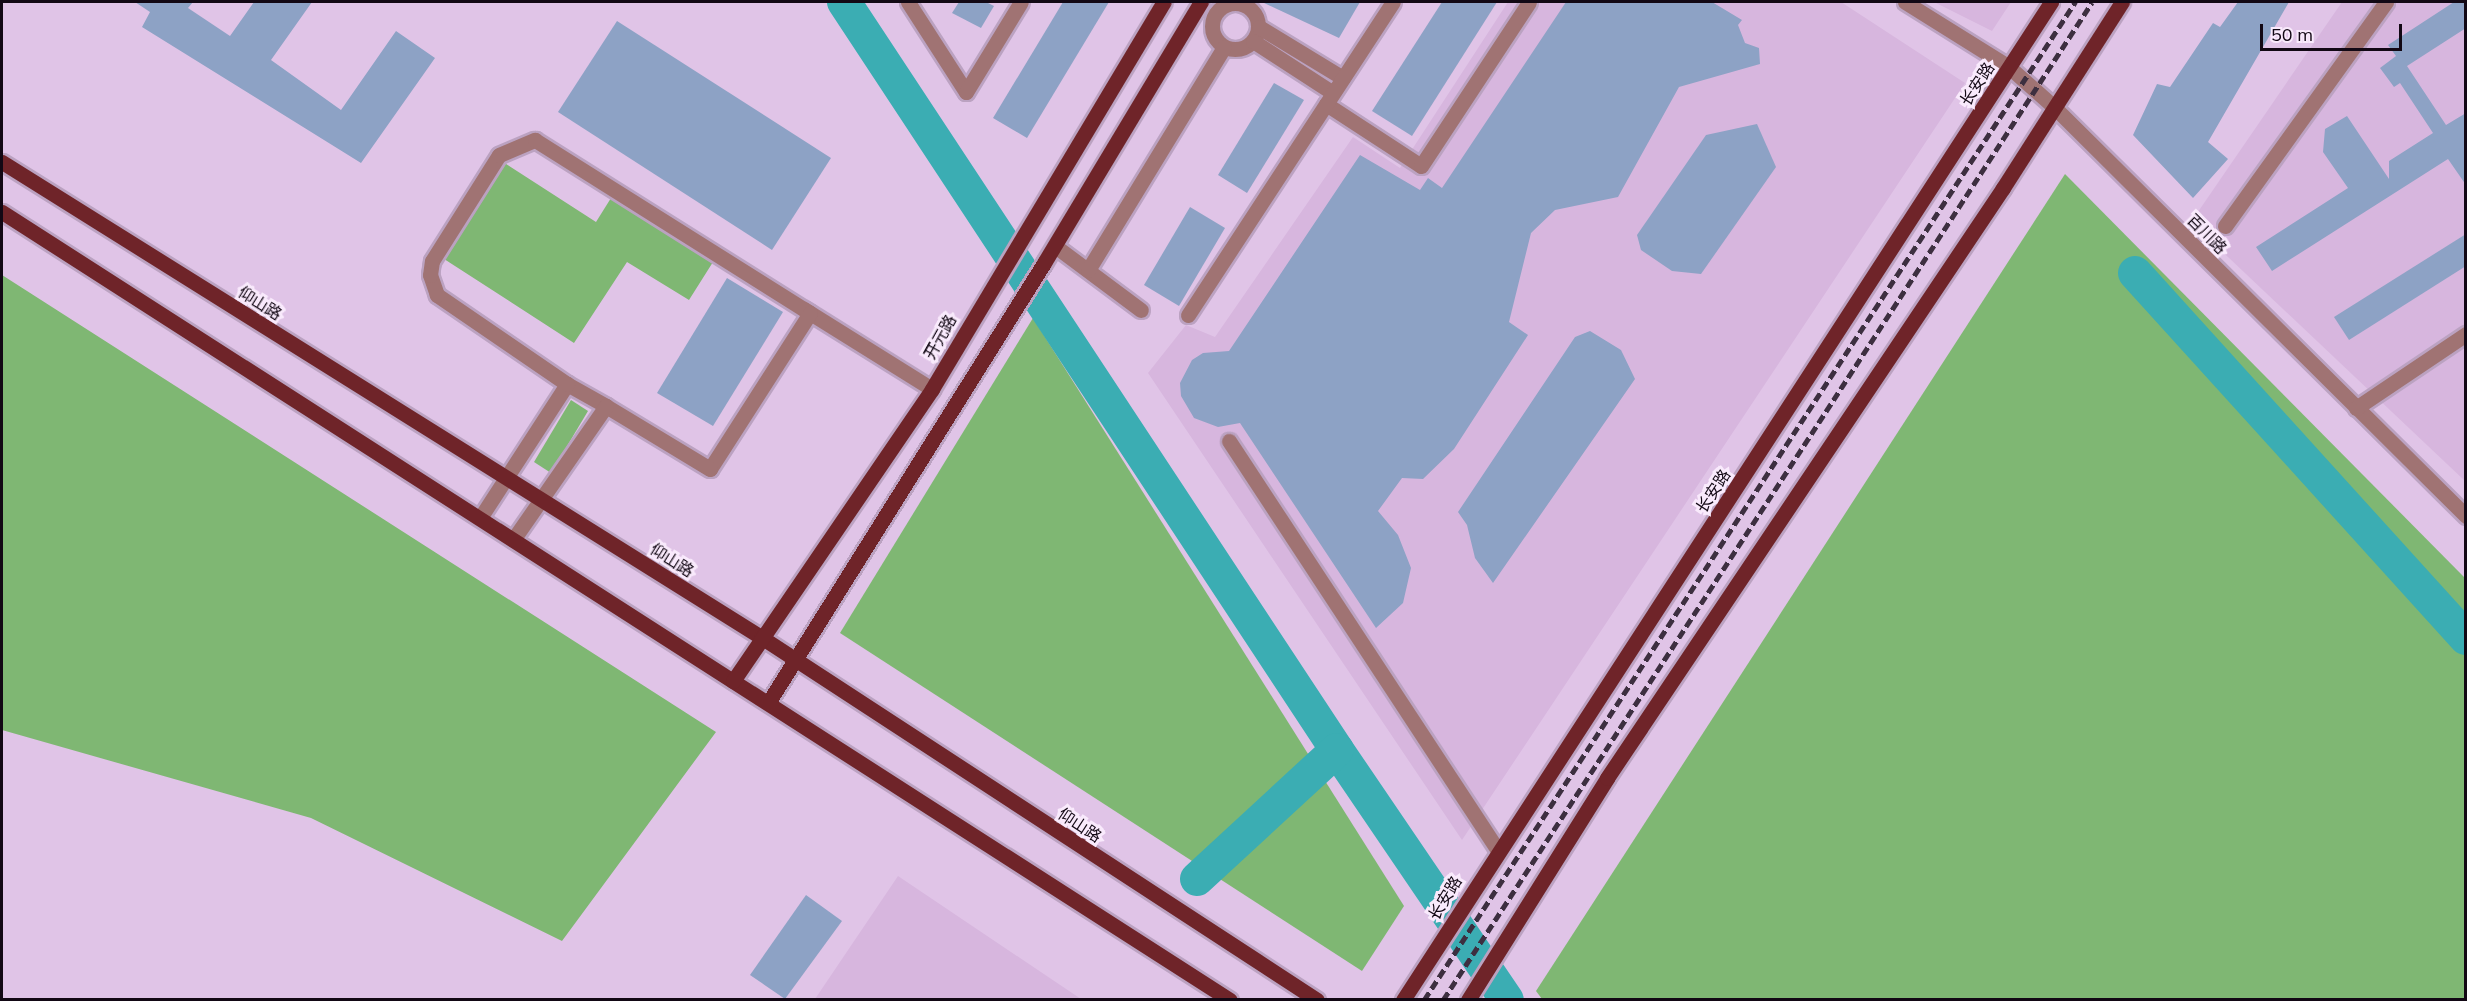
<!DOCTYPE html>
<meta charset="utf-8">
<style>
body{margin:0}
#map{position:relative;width:2467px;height:1001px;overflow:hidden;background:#e0c4e7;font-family:Mulish,"Noto Sans SC",sans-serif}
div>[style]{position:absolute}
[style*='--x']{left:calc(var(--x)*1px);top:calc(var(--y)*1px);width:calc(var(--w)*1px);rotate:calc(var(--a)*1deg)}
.built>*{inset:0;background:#d7b6de}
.green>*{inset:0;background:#7fb773}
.river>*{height:34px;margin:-17px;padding:0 17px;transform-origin:17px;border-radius:17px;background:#3badb3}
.building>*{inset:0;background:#8da2c5}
.roads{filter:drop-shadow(2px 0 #bba2c1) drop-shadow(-2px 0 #bba2c1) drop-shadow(0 2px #bba2c1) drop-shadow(0 -2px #bba2c1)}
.minor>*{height:15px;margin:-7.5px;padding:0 7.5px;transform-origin:7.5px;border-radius:7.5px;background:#a07373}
.minor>.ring{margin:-7.5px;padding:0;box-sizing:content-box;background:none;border:15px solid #a07373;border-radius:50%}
.major>*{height:15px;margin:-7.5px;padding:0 7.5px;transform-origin:7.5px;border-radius:7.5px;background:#6f2429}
.rail>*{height:4.5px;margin-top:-2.25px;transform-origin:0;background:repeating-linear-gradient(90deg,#3d2f40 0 9px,transparent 0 13.5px)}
span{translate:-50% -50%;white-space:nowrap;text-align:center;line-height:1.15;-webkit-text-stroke:6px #f9eafc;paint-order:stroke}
.street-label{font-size:16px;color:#120814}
.frame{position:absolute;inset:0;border:3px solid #120814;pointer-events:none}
.scale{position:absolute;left:2260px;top:24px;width:142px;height:27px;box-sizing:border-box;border:3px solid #120814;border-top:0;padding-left:8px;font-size:18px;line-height:21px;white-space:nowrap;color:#120814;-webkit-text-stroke:4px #f9eafc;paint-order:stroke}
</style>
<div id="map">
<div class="built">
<div style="clip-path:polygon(1508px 2px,1841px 2px,1965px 83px,1462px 840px,1148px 373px,1186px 325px,1215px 337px,1353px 137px,1400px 168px)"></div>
<div style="clip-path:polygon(1934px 2px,2011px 2px,1992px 31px)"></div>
<div style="clip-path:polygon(2342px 2px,2465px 2px,2465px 481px,2191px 222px)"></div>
<div style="clip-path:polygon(898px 876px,1081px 999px,815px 999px)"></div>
</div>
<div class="green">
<div style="clip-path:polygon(503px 162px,596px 222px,611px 198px,713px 262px,689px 300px,627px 262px,574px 343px,441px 257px)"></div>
<div style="clip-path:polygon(2065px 174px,2465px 578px,2465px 999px,1542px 999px,1536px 991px)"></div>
<div style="clip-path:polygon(2px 275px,716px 732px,562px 941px,311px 818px,2px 730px)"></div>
<div style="clip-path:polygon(1033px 318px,1404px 906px,1362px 971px,840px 633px)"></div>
<div style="clip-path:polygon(571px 400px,588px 411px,551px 473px,534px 462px)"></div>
</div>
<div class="river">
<div style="--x:844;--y:2;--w:896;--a:56.61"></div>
<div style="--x:1337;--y:750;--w:302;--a:55.8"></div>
<div style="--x:2135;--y:273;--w:493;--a:47.8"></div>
<div style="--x:1197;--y:879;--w:190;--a:-42.7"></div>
</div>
<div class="building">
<div style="clip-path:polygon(135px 2px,193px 2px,188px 8px,230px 36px,254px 2px,312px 2px,271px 60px,341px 110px,396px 31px,435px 58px,361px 163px,142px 27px,150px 12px)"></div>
<div style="clip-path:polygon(959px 2px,986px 2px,994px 6px,981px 28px,952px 13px)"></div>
<div style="clip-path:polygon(1063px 2px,1109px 2px,1027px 138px,993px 118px)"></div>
<div style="clip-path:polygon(1262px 2px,1360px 2px,1339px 38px)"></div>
<div style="clip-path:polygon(1442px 2px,1497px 2px,1412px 136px,1372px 111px)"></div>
<div style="clip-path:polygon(1566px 2px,1712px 2px,1742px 20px,1738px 25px,1745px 43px,1759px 48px,1760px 64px,1679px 87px,1618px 197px,1555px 210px,1531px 233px,1509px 322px,1528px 335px,1454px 449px,1423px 479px,1402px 478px,1378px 511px,1398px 535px,1411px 568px,1403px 603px,1376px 628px,1240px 423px,1218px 427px,1194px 418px,1181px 396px,1180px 383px,1192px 360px,1203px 353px,1229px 351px,1360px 155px,1420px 190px,1428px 178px,1442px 188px)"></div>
<div style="clip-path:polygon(2238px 2px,2289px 2px,2208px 142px,2228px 159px,2193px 198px,2133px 135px,2157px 84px,2170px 87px,2213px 23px,2220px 27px)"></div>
<div style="clip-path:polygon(2454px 2px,2466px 2px,2466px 28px,2407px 66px,2446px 125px,2466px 113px,2466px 185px,2448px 159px,2272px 271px,2256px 247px,2348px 188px,2323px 152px,2325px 129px,2347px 116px,2389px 179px,2389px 161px,2433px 133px,2400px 83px,2394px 87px,2380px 68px,2396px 56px,2388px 45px)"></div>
<div style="clip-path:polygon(617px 21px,831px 158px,772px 250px,558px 112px)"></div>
<div style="clip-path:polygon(1274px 83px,1304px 100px,1247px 193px,1218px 175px)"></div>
<div style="clip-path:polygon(1757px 124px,1776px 167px,1701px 274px,1672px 271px,1641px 250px,1637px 235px,1706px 135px)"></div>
<div style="clip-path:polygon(1190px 207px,1225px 228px,1179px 306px,1144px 285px)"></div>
<div style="clip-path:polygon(2466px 234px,2466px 266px,2349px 340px,2334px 317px)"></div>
<div style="clip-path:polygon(727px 278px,783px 312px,713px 426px,657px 393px)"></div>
<div style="clip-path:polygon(1590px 331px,1621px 350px,1635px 379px,1493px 583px,1475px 558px,1467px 525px,1458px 512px,1575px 337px)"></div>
<div style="clip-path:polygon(806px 895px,842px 921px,785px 999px,750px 975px)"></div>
</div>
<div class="roads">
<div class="minor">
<div style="--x:908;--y:2;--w:107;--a:57.2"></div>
<div style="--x:966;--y:92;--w:105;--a:-58.6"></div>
<div style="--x:1905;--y:2;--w:123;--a:32"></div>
<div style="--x:2009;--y:67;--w:59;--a:41.6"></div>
<div style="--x:2053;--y:106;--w:582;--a:44.79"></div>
<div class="ring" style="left:1212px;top:3px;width:31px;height:31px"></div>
<div style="--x:1259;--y:27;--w:98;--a:31.3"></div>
<div style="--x:1253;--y:41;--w:95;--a:33"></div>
<div style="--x:1326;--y:104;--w:113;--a:33.1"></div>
<div style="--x:1421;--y:166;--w:196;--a:-56.6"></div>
<div style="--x:2225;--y:226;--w:276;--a:-54.3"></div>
<div style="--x:1055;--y:246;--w:107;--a:36.7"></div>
<div style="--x:1088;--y:270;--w:261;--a:-58.6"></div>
<div style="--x:804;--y:309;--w:151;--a:32"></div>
<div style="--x:1188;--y:315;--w:374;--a:-56.8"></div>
<div style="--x:567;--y:384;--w:45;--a:29.4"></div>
<div style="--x:2356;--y:408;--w:133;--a:-33.9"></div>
<div style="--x:1229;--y:441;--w:488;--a:56.7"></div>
<div style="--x:480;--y:518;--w:160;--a:-57"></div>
<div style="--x:567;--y:384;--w:158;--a:-145.6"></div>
<div style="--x:437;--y:295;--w:21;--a:-109"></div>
<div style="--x:430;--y:275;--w:14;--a:-82"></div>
<div style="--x:432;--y:261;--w:125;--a:-57.7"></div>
<div style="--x:499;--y:155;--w:39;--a:-23"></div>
<div style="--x:535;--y:140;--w:325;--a:32.2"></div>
<div style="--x:810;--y:313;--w:185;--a:122.7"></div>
<div style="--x:710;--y:469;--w:122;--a:-148.8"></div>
<div style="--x:606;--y:406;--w:163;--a:124.8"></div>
</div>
<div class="major">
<div style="--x:2;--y:162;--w:895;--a:32.04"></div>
<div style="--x:761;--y:637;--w:664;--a:33.14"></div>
<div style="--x:2;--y:212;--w:1459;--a:32.69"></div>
<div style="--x:733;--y:681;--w:353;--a:-55.7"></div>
<div style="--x:932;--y:389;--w:451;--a:-59.1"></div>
<div style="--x:768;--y:703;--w:519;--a:-57.9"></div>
<div style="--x:1044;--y:263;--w:305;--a:-59"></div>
<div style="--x:1403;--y:1000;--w:1190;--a:-57"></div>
<div style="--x:1468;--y:1000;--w:262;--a:-57.9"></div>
<div style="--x:1607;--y:778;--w:711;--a:-56.13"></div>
<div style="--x:2003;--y:188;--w:221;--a:-57.4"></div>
</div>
</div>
<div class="rail">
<div style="--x:1424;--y:1000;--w:1192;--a:-56.88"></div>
<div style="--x:1443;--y:1000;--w:1190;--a:-56.96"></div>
</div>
<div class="street-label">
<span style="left:1977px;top:84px;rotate:-57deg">长安路</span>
<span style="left:2207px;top:234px;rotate:45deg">百川路</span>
<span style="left:260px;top:303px;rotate:32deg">仰山路</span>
<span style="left:940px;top:337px;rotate:-61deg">开元路</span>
<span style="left:1713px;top:491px;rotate:-57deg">长安路</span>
<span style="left:672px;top:560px;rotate:32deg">仰山路</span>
<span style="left:1080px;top:825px;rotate:33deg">仰山路</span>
<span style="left:1445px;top:898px;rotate:-59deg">长安路</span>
</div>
<div class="frame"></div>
<div class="scale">50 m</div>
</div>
